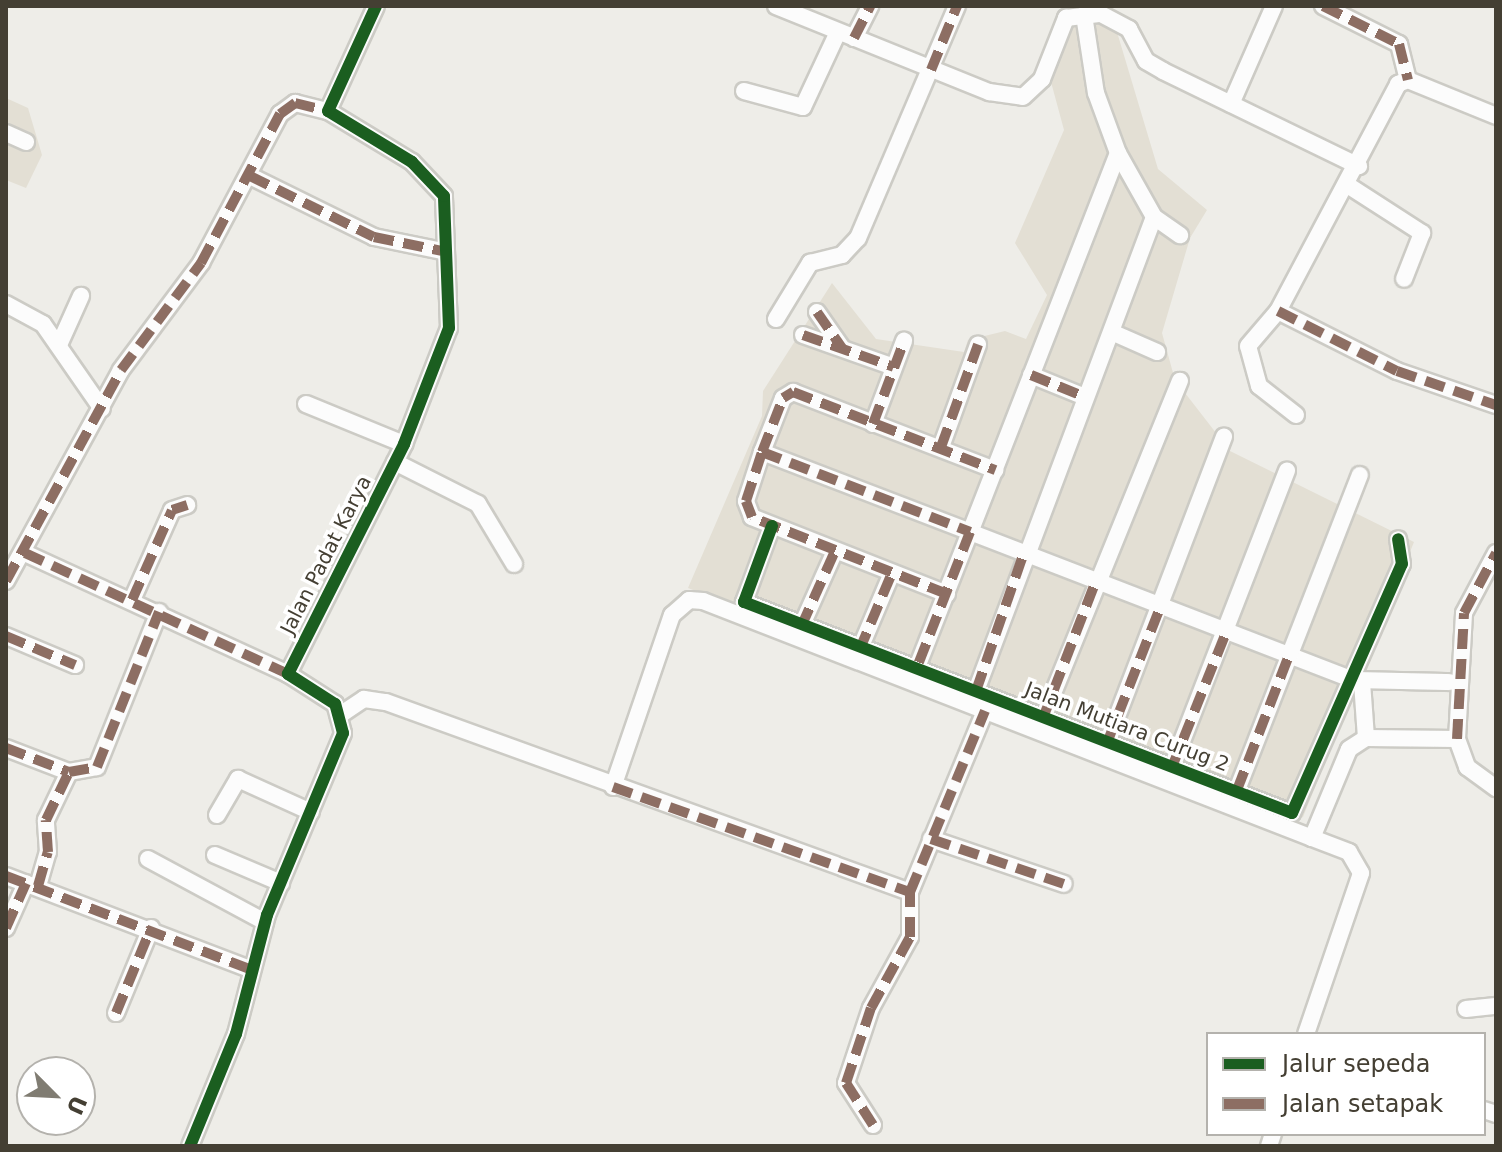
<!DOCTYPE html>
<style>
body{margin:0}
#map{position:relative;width:1502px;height:1152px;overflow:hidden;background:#eeede8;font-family:"DejaVu Sans",sans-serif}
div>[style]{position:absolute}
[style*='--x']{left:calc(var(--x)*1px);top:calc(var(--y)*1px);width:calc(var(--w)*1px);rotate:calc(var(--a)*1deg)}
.residential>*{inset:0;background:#e3dfd4}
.roads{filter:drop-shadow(2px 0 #cccbc5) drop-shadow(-2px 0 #cccbc5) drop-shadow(0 2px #cccbc5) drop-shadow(0 -2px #cccbc5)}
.minor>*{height:16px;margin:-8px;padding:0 8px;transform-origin:8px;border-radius:8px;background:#fcfcfc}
.quiet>*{height:10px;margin-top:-5px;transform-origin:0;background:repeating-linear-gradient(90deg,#8d6e63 0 20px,transparent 0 30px)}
.cycleway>*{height:12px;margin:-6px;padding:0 6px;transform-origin:6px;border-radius:6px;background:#1b5e20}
span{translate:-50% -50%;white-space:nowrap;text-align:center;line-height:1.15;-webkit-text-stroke:7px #fff;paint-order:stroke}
.street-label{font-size:20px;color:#443f33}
.frame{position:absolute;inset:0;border:8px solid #443f33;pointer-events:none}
.legend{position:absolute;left:1206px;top:1032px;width:280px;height:104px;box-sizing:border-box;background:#fff;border:2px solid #b4b2ad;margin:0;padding:10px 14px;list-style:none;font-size:24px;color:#443f33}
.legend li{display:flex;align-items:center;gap:16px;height:40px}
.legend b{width:40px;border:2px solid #b4b2ad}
.north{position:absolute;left:16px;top:1056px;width:80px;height:80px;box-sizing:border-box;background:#fff;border:2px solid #b4b2ad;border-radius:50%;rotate:114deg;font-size:22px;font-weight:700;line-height:32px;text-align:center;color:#443f33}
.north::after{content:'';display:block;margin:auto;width:28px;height:36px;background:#807c72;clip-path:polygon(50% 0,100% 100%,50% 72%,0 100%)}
</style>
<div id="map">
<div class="residential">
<div style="clip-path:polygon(1070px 20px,1114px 22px,1158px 169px,1207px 210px,1190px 238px,1162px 333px,1175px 380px,1230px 451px,1414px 542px,1303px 817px,1290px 824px,688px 588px,762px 416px,763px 391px,832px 283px,876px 339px,964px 352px,968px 340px,1005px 331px,1026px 339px,1047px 295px,1015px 243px,1064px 130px,1051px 82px)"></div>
<div style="clip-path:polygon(6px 98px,28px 108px,42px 155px,26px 188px,6px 180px)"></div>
</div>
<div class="roads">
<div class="minor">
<div style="--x:776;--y:6;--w:230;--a:22"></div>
<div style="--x:989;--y:92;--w:34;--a:8"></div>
<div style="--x:1023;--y:97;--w:26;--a:-43"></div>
<div style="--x:1042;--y:79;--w:66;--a:-68.5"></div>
<div style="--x:1066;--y:18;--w:35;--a:-7"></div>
<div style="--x:1101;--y:14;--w:32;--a:28"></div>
<div style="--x:1129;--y:29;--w:36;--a:62"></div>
<div style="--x:1146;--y:61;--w:20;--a:30"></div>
<div style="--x:1163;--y:71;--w:218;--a:25.9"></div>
<div style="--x:1323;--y:6;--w:85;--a:26.6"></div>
<div style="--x:1399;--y:44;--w:37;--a:76"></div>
<div style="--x:1084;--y:15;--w:79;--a:81.3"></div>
<div style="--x:1096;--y:93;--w:64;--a:69.9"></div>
<div style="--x:1118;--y:153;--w:73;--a:60.6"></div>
<div style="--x:1154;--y:217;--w:32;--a:35"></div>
<div style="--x:854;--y:38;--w:36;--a:-63"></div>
<div style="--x:744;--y:91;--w:61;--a:15.2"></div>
<div style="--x:803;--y:107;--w:83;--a:-65"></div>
<div style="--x:1231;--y:104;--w:107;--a:-66.3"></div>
<div style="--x:6;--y:133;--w:22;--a:24"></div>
<div style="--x:1118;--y:153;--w:407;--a:111.3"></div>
<div style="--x:970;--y:532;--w:411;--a:21.1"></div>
<div style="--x:1353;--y:680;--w:96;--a:1.2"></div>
<div style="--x:250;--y:176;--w:138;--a:26.2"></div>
<div style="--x:374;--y:237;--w:69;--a:11.6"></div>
<div style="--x:1349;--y:186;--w:87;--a:32.8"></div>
<div style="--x:1422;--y:233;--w:49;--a:111.4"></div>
<div style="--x:6;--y:304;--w:42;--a:28.4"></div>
<div style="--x:43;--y:324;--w:103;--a:55.2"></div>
<div style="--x:1278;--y:311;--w:133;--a:26.8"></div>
<div style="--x:1397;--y:371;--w:105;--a:19"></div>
<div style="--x:817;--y:312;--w:44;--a:55.2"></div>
<div style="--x:776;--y:319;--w:66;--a:-58.7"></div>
<div style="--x:810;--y:263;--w:33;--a:-14"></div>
<div style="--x:842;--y:255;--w:23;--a:-47"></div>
<div style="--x:858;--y:238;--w:252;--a:-66.9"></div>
<div style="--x:1116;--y:334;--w:45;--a:23.7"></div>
<div style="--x:803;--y:335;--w:96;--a:19.4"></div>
<div style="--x:59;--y:345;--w:54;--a:-65.8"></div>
<div style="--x:1031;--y:375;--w:58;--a:22.2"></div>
<div style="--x:306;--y:404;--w:106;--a:22.2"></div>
<div style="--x:1296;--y:415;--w:47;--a:-141.9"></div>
<div style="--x:1259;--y:386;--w:41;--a:-105.4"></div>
<div style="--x:1248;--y:346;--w:46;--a:-49.4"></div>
<div style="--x:1278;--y:311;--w:257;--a:-62.1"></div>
<div style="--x:1398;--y:84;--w:11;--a:-22"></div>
<div style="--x:1408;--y:80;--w:95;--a:22.2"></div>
<div style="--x:873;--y:424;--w:89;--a:-69.5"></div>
<div style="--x:941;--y:447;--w:109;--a:-70.1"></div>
<div style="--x:762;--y:452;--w:223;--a:21"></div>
<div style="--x:970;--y:532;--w:148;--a:111.4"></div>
<div style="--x:395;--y:462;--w:93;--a:26.8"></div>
<div style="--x:478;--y:504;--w:70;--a:59"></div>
<div style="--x:772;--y:526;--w:81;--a:110.2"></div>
<div style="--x:744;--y:602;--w:587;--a:21.06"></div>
<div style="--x:1292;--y:813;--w:272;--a:-66.2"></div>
<div style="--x:1402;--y:564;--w:25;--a:-99"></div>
<div style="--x:25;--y:553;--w:289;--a:24.7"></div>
<div style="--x:6;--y:581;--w:240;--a:-61.4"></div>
<div style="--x:121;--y:370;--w:134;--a:-53.2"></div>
<div style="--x:201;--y:263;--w:169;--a:-62.1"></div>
<div style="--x:280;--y:114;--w:19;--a:-36"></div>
<div style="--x:295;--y:103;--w:34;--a:14"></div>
<div style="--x:947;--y:594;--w:210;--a:-158.5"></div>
<div style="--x:752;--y:517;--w:17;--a:-111"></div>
<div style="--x:746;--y:501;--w:52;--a:-71.9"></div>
<div style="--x:762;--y:452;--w:58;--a:-68.7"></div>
<div style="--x:783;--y:398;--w:12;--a:-31"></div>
<div style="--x:793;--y:392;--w:217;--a:21.1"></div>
<div style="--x:132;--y:600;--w:98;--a:-66"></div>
<div style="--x:172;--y:510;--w:16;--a:-18"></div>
<div style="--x:801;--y:627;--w:83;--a:-65.9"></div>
<div style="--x:6;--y:636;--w:75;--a:22.8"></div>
<div style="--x:859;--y:651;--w:85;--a:-67.1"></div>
<div style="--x:1362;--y:682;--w:56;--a:85.9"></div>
<div style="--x:976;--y:691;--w:506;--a:-69.42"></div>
<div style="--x:340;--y:715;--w:29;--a:-34"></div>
<div style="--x:364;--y:699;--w:22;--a:8"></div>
<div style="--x:386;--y:702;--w:557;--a:19.93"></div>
<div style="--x:1043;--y:718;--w:364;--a:-67.9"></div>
<div style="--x:1457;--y:739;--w:126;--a:-86.8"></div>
<div style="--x:1464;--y:613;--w:68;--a:-61.9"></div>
<div style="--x:1107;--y:743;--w:328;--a:-69.1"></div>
<div style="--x:6;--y:748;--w:67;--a:20.9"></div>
<div style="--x:69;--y:772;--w:28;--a:-10"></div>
<div style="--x:97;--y:767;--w:167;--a:-68.2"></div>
<div style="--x:1172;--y:767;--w:318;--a:-68.8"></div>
<div style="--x:613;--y:787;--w:182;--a:-71.1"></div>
<div style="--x:672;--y:615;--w:23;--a:-41"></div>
<div style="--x:689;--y:600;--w:14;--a:4"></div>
<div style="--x:703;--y:601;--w:653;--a:21.26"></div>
<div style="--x:1237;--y:790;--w:338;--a:-68.7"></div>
<div style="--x:217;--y:815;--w:42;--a:-59.7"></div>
<div style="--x:238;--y:779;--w:80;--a:24.3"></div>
<div style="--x:931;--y:839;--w:140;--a:18.7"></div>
<div style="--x:215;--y:855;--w:72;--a:23"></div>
<div style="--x:148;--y:859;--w:133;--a:28.3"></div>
<div style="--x:6;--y:876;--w:263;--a:20.9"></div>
<div style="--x:38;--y:886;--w:35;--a:-74"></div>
<div style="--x:48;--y:852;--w:32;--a:-94"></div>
<div style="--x:46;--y:820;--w:53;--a:-64.4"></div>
<div style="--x:6;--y:928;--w:49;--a:-66"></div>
<div style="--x:1466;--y:1009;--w:30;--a:-6"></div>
<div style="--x:116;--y:1013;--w:92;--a:-67.6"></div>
<div style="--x:1306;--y:1034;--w:170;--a:-71.1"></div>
<div style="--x:1361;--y:873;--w:24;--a:-120"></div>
<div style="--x:1349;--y:852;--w:40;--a:-159"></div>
<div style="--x:1312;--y:838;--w:96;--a:-67.4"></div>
<div style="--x:1349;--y:749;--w:20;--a:-33"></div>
<div style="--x:1366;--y:738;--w:91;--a:0.6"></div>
<div style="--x:1457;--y:739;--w:30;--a:70"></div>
<div style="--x:1467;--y:767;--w:36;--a:36"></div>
<div style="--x:1484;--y:1110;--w:13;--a:18"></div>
<div style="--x:873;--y:1125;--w:50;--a:-122.7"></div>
<div style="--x:846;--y:1083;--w:79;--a:-71.6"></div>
<div style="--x:871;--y:1008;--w:81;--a:-61.2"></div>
<div style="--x:910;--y:937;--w:45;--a:-90"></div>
<div style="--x:910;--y:892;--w:196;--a:-67.5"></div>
<div style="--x:190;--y:1146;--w:121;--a:-67.7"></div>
<div style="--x:236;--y:1034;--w:123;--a:-75.4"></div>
<div style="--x:267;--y:915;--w:197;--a:-67.3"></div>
<div style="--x:343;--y:733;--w:30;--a:-105"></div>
<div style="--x:335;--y:704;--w:56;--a:-147.4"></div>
<div style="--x:288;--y:674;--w:258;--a:-63.2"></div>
<div style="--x:404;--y:444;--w:124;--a:-68.8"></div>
<div style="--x:449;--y:328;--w:132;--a:-92.2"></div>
<div style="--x:444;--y:196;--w:47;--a:-133.3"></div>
<div style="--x:412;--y:162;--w:98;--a:-148.7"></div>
<div style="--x:328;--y:111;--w:115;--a:-65.4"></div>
<div style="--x:1269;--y:1146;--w:13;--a:-72"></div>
</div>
</div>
<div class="quiet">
<div style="--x:1323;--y:6;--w:85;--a:26.6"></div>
<div style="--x:1399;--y:44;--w:37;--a:76"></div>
<div style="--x:854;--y:38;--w:36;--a:-63"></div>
<div style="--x:931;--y:70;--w:69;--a:-67.9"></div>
<div style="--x:250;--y:176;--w:138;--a:26.2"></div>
<div style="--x:374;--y:237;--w:69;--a:11.6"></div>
<div style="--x:1278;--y:311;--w:133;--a:26.8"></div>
<div style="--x:1397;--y:371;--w:105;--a:19"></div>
<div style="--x:817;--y:312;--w:44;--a:55.2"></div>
<div style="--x:803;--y:335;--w:96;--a:19.4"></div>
<div style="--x:1031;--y:375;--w:58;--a:22.2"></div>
<div style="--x:873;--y:424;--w:89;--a:-69.5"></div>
<div style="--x:941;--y:447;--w:109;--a:-70.1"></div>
<div style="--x:762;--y:452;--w:223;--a:21"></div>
<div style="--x:970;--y:532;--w:148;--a:111.4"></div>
<div style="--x:25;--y:553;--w:289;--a:24.7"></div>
<div style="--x:6;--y:581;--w:240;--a:-61.4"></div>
<div style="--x:121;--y:370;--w:134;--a:-53.2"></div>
<div style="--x:201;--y:263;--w:169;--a:-62.1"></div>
<div style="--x:280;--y:114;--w:19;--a:-36"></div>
<div style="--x:295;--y:103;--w:34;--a:14"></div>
<div style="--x:947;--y:594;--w:210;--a:-158.5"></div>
<div style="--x:752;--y:517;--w:17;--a:-111"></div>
<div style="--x:746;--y:501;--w:52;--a:-71.9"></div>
<div style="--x:762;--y:452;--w:58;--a:-68.7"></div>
<div style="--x:783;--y:398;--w:12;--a:-31"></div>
<div style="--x:793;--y:392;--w:217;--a:21.1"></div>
<div style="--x:132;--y:600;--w:98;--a:-66"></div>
<div style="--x:172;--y:510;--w:16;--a:-18"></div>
<div style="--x:801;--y:627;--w:83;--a:-65.9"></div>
<div style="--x:6;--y:636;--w:75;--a:22.8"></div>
<div style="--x:859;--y:651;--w:85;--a:-67.1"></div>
<div style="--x:976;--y:691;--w:147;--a:-70.9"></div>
<div style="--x:1043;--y:718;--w:147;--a:-68.9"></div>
<div style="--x:1457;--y:739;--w:126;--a:-86.8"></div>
<div style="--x:1464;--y:613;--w:68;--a:-61.9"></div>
<div style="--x:1107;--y:743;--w:148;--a:-68.6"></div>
<div style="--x:6;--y:748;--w:67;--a:20.9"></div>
<div style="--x:69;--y:772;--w:28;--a:-10"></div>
<div style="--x:97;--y:767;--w:167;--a:-68.2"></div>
<div style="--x:1172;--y:767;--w:148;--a:-68.1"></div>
<div style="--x:613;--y:787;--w:315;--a:19.5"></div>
<div style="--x:1237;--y:790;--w:147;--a:-68.9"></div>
<div style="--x:931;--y:839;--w:140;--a:18.7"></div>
<div style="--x:6;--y:876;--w:263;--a:20.9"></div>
<div style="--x:38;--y:886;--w:35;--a:-74"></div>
<div style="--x:48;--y:852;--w:32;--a:-94"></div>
<div style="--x:46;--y:820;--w:53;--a:-64.4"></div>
<div style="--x:6;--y:928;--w:49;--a:-66"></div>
<div style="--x:116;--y:1013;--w:92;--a:-67.6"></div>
<div style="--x:873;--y:1125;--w:50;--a:-122.7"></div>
<div style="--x:846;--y:1083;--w:79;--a:-71.6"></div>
<div style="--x:871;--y:1008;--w:81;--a:-61.2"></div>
<div style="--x:910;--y:937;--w:45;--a:-90"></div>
<div style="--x:910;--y:892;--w:196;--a:-67.5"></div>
</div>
<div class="cycleway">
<div style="--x:772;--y:526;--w:81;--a:110.2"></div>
<div style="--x:744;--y:602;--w:587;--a:21.06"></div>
<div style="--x:1292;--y:813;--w:272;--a:-66.2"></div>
<div style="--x:1402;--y:564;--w:25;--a:-99"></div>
<div style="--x:190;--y:1146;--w:121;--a:-67.7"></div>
<div style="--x:236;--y:1034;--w:123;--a:-75.4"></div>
<div style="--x:267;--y:915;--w:197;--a:-67.3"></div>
<div style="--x:343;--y:733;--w:30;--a:-105"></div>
<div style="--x:335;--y:704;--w:56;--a:-147.4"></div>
<div style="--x:288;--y:674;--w:258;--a:-63.2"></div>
<div style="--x:404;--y:444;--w:124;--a:-68.8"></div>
<div style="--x:449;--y:328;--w:132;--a:-92.2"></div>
<div style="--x:444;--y:196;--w:47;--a:-133.3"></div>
<div style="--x:412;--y:162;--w:98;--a:-148.7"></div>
<div style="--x:328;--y:111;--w:115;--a:-65.4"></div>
</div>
<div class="street-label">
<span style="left:326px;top:555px;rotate:-63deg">Jalan Padat Karya</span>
<span style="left:1127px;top:727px;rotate:21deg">Jalan Mutiara Curug 2</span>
</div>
<div class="frame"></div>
<ul class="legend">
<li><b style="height:10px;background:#1b5e20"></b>Jalur sepeda</li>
<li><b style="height:10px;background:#8d6e63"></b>Jalan setapak</li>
</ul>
<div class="north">U</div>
</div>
